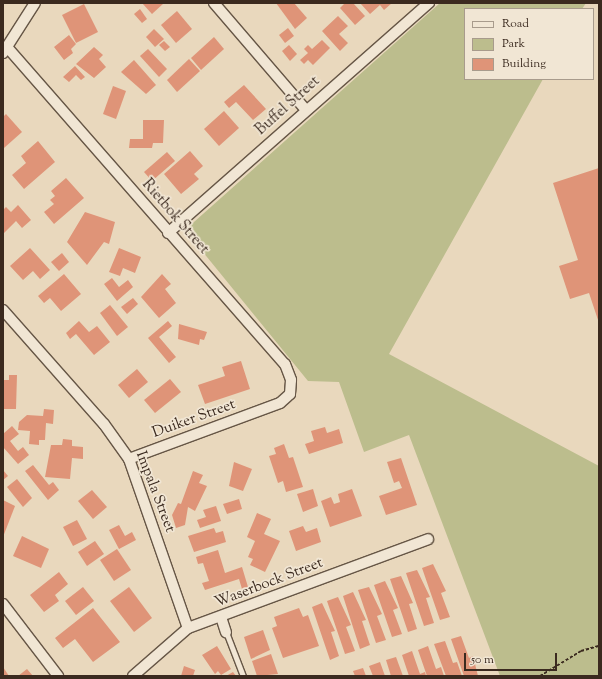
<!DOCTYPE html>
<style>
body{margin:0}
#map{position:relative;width:602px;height:679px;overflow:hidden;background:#e9d8bd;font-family:"Sorts Mill Goudy",serif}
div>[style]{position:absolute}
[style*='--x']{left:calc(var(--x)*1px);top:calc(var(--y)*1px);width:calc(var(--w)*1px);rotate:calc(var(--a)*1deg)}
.green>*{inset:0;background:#bcbd8d}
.building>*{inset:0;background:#df9478}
.path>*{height:2px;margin-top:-1px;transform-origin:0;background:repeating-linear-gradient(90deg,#3b2a1f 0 3px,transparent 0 5px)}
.roads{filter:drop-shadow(1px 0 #665646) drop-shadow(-1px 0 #665646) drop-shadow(0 1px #665646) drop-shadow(0 -1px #665646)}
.lane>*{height:5px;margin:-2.5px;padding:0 2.5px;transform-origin:2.5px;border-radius:2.5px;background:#f1e6d4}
.street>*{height:10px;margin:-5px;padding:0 5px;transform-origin:5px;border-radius:5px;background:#f1e6d4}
span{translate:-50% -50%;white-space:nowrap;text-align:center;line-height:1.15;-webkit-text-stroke:3.5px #f1e6d4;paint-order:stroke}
.street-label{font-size:15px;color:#3b2a1f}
.frame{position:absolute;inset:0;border:4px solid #3b2a1f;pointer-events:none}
.legend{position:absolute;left:464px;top:8px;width:130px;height:72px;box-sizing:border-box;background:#f1e6d4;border:1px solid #a89b8c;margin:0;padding:5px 7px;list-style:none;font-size:12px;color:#3b2a1f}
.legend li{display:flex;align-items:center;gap:8px;height:20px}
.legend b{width:20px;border:1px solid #a89b8c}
.scale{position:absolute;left:464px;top:653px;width:93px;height:18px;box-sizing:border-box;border:2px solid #3b2a1f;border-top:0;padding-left:5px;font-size:12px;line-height:14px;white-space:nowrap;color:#3b2a1f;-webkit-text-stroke:3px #f1e6d4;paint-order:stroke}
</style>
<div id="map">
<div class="green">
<div style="clip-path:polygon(440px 3px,586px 3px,582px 9px,465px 9px,465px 79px,543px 79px,389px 354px,599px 466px,599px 676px,500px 676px,409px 435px,364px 452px,339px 382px,308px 381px,185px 230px)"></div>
</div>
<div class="building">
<div style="clip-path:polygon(142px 3px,164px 3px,152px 14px)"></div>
<div style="clip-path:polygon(276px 3px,294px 3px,307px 18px,295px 29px)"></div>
<div style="clip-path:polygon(345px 3px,353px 3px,365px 16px,355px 25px,340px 8px)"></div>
<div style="clip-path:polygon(360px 3px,392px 3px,384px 10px,380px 5px,370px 14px)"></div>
<div style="clip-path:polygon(84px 4px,98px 32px,76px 43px,62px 15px)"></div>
<div style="clip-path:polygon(140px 9px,147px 19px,142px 23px,134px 14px)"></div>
<div style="clip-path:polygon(177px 11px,192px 29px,176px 43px,161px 25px)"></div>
<div style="clip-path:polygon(338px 16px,348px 26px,339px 34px,348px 43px,340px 51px,322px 31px)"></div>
<div style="clip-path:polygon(288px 28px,294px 36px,285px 43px,279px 35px)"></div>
<div style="clip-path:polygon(154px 29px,164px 39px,155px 47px,146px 37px)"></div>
<div style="clip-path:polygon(69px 35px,76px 44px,71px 49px,73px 53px,64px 60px,54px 47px)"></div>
<div style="clip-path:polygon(214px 37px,224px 49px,201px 70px,191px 58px)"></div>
<div style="clip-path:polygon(322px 40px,330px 48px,313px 65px,308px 60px,304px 64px,300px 60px,308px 53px,304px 49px,308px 45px,312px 49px)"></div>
<div style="clip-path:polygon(164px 41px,170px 47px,165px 51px,159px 45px)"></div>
<div style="clip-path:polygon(289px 45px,297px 54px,290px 61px,282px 51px)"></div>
<div style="clip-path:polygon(94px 47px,103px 55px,99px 59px,106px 67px,94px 78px,76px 64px)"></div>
<div style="clip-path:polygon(148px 49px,167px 69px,159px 77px,140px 56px)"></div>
<div style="clip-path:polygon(189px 59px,200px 71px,177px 92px,167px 80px)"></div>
<div style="clip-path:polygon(134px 60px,156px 85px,146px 94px,121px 72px)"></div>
<div style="clip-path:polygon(75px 66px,85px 77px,81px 80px,76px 75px,69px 82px,63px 77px)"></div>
<div style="clip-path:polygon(244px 85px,266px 109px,253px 120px,236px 102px,229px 108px,224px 102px)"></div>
<div style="clip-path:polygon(113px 86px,126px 91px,116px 119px,103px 114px)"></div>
<div style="clip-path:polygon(224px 111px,239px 128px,219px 146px,204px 129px)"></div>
<div style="clip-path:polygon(6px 114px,22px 132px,4px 148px,3px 117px)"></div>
<div style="clip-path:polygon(143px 120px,164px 120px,163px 143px,153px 143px,152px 148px,129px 148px,130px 139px,143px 139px)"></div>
<div style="clip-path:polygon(38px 141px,55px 162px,24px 189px,12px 175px,26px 163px,21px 156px)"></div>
<div style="clip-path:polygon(190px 151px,203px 166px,194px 174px,199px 179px,181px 194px,164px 174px)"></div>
<div style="clip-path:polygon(167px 152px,175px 161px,152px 181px,144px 172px)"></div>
<div style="clip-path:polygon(599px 168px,599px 323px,589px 293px,570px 299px,559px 266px,578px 260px,553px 183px)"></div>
<div style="clip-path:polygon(66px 178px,84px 198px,54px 224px,44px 212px,54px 204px,50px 200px,55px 196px,51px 191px)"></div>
<div style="clip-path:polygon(18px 205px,31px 220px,22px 228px,16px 221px,3px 234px,3px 210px,6px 207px,11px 212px)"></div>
<div style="clip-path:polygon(85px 212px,115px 222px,109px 244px,104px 242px,87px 265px,67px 242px)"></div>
<div style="clip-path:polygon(30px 248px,50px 270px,40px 279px,33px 271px,23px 280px,10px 266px)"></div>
<div style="clip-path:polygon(119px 248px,141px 257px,135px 273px,123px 268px,120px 276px,109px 272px)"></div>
<div style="clip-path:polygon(62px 253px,69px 262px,59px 271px,51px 262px)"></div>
<div style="clip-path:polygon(64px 274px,81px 294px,61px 311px,50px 298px,44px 303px,38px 296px)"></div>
<div style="clip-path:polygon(162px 274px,171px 284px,165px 289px,176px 303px,159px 318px,141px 297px)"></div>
<div style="clip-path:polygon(112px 278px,119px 287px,128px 280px,133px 287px,117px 301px,104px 284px)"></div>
<div style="clip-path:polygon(133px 298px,138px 304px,127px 314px,121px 307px)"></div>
<div style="clip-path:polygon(110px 305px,128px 327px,117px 336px,100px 313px)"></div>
<div style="clip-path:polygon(79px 321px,89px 332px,97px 326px,110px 342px,94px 355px,76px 334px,70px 339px,66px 333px)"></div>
<div style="clip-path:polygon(168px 321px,172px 326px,159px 337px,176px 357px,169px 363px,148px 338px)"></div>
<div style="clip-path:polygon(179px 324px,207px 332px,204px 340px,200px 339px,199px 345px,178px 339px)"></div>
<div style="clip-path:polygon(241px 361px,250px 389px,205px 404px,198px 385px,225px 376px,222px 367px)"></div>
<div style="clip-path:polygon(137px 369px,148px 382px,129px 398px,118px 385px)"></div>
<div style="clip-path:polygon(9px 375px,17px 375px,16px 409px,3px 409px,3px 380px,9px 380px)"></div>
<div style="clip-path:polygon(170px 379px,181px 392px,155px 413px,144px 400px)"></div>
<div style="clip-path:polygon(44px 409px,54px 410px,53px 424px,46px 423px,45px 440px,39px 440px,39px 445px,29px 444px,30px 431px,18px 430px,19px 422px,27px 415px,43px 416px)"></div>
<div style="clip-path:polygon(12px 426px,19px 434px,10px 441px,18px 451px,23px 447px,29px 455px,18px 464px,3px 447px,3px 434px)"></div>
<div style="clip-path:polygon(325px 427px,327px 433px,339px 429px,343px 443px,309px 454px,305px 444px,314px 441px,311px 431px)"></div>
<div style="clip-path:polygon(63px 439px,72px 440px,72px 446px,83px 447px,83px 459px,72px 458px,70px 479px,45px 477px,51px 445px,62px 445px)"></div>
<div style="clip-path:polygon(284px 444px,289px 458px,293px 457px,303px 487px,286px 492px,283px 481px,278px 483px,269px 456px,276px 454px,274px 448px)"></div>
<div style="clip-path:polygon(401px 458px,417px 505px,386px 515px,379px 496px,402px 488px,399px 481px,394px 483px,387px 462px)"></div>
<div style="clip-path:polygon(234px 462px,252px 469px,243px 491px,229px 486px)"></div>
<div style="clip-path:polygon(33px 465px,49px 485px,53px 482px,59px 490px,48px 500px,25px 471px)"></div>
<div style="clip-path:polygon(3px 470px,8px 476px,3px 480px)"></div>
<div style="clip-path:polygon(193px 471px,203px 475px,199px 483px,207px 486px,195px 511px,188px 507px,185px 525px,176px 528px,172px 515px,178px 503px,181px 504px)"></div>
<div style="clip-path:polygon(17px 479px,32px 498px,23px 507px,7px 487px)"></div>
<div style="clip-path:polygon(313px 489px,318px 506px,303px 512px,297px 494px)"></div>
<div style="clip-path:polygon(352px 489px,362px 516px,330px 527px,321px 501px,331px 497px,334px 504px,340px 502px,338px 494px)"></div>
<div style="clip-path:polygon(92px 490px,107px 507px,93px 519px,78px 501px)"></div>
<div style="clip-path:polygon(239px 499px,242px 509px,227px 514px,223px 504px)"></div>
<div style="clip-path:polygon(3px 500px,15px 506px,3px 537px)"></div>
<div style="clip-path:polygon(216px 506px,221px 521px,200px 528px,197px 520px,206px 517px,203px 510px)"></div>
<div style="clip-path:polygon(257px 513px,271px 519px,264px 534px,280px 541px,265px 572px,250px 565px,253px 559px,248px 557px,255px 541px,247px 537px)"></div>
<div style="clip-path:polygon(77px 520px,87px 539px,73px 546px,63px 527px)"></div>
<div style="clip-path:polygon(119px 525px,125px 536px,132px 532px,136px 540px,119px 549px,109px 530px)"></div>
<div style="clip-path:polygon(303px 526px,306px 532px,317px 528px,321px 542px,296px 551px,289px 531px)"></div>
<div style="clip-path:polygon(214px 528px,216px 533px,223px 531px,226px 542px,194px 552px,188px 536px)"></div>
<div style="clip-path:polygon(22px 536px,49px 549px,41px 568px,13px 556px)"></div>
<div style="clip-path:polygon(95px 541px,104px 554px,87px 566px,78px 552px)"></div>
<div style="clip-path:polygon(117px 549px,131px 570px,114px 581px,100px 560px)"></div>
<div style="clip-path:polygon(218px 550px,225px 573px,242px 567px,248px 587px,242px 589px,239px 579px,205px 590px,202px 583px,209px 581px,203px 563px,198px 564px,196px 557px)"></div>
<div style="clip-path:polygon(433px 564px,446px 591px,441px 593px,450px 617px,440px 620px,422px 568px)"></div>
<div style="clip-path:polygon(417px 570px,430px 597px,426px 598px,434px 623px,424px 626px,406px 573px)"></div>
<div style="clip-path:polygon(59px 572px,68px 584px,55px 595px,59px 601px,44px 612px,30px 595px)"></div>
<div style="clip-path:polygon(401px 576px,413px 603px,409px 604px,417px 629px,408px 632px,390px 579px)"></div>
<div style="clip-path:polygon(385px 581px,398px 608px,393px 610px,402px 634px,392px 637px,374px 585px)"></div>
<div style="clip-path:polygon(83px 587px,94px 601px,76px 615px,65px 601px)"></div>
<div style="clip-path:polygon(129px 587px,152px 618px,134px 632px,110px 601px)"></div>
<div style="clip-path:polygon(369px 587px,382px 614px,377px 616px,386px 640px,376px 643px,358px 590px)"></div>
<div style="clip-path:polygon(353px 592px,366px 620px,362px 621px,370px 645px,360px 649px,343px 596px)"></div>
<div style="clip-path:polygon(338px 597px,351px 625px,346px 627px,355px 651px,345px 654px,327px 601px)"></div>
<div style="clip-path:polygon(322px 603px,335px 631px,331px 632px,339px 656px,330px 660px,312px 607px)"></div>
<div style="clip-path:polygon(93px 608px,120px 642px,93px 662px,75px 639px,63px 648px,55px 638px)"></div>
<div style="clip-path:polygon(299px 608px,303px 617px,308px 615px,319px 646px,283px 658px,272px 628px,277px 626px,274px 617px)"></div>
<div style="clip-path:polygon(263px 630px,270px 650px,251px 659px,244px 637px)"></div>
<div style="clip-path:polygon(461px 636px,469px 658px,473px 656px,478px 676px,464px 676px,451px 639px)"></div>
<div style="clip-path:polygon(445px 641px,453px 663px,457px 662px,462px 676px,446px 676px,434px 644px)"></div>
<div style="clip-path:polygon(217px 646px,231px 669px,221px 675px,218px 671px,215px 674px,202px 655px)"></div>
<div style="clip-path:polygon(428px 646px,436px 669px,441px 667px,444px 676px,427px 676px,418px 650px)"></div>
<div style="clip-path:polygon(412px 651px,420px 674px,425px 672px,426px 676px,409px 676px,402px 655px)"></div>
<div style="clip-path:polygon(271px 654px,278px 674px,257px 676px,252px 661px)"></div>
<div style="clip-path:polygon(396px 657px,403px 676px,391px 676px,386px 660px)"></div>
<div style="clip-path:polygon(380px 662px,385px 676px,373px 676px,369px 666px)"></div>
<div style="clip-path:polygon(184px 666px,195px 670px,193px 676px,181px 676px)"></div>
<div style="clip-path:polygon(3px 667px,9px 676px,3px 676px)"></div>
<div style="clip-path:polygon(363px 668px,366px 676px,355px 676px,353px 671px)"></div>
<div style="clip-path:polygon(27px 669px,33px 676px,18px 676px)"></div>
<div style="clip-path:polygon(233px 672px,236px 676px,226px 676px)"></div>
</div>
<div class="path">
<div style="--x:540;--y:676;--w:48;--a:-31.4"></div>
<div style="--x:581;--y:651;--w:19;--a:-16"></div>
</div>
<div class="roads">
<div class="lane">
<div style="--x:226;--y:632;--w:47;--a:68.9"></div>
</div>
<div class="street">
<div style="--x:214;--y:3;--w:141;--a:49.3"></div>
<div style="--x:7;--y:47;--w:422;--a:48.8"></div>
<div style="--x:285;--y:364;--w:17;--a:69"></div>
<div style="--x:291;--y:380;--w:14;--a:94"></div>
<div style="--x:290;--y:394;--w:13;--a:138"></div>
<div style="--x:280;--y:403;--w:161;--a:159.7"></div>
<div style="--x:3;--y:53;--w:59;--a:-57.4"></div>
<div style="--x:168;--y:233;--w:348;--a:-41.4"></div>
<div style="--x:3;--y:310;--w:152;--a:48.5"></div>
<div style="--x:104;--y:424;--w:43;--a:54.5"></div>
<div style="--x:129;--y:459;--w:179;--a:70.8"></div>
<div style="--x:3;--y:604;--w:91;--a:52.6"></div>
<div style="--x:221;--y:617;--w:16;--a:72"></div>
<div style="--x:133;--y:676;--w:73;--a:-41.1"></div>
<div style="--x:188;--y:628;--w:256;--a:-20.3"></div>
</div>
</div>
<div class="street-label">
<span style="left:288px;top:106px;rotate:-42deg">Buffel Street</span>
<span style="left:175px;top:217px;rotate:49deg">Rietbok Street</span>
<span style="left:194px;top:419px;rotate:-20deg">Duiker Street</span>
<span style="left:155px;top:492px;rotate:69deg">Impala Street</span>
<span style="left:269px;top:583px;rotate:-21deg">Waserbock Street</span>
</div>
<div class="frame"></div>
<ul class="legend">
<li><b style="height:5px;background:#f1e6d4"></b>Road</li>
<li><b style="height:11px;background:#bcbd8d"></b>Park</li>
<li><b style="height:11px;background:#df9478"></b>Building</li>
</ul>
<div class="scale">50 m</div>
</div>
